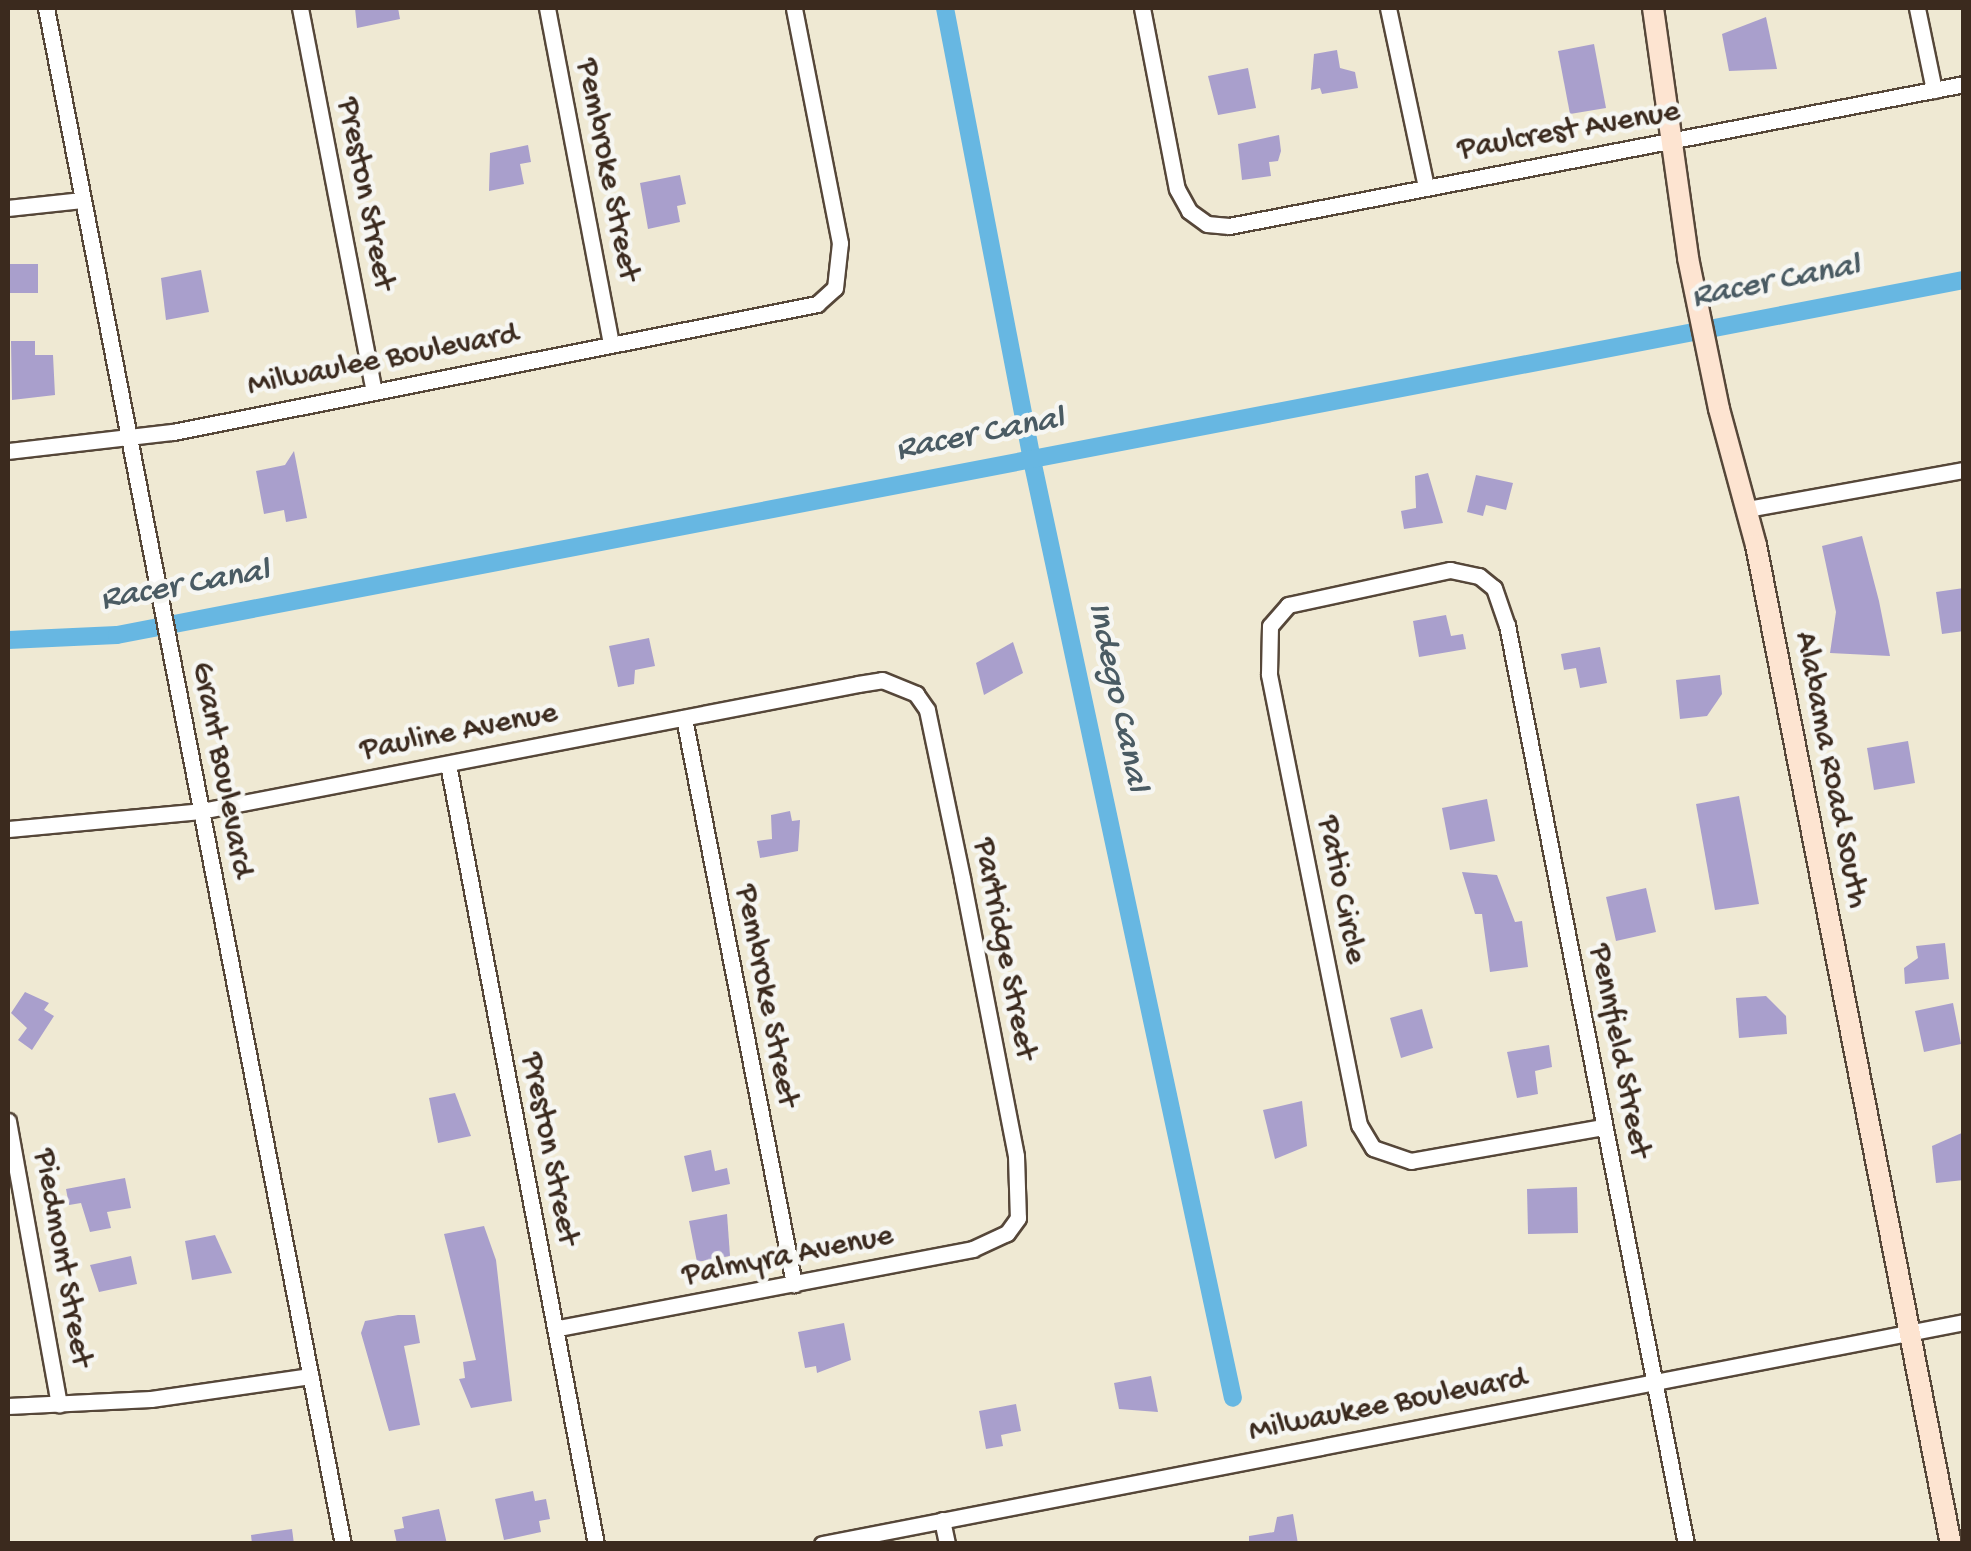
<!DOCTYPE html>
<style>
body{margin:0}
#map{position:relative;width:1971px;height:1551px;overflow:hidden;background:#efe9d3;font-family:"Gochi Hand",sans-serif}
div>[style]{position:absolute}
[style*='--x']{left:calc(var(--x)*1px);top:calc(var(--y)*1px);width:calc(var(--w)*1px);rotate:calc(var(--a)*1deg)}
.canal>*{height:18px;margin:-9px;padding:0 9px;transform-origin:9px;border-radius:9px;background:#67b7e2}
.building>*{inset:0;background:#a99fcc}
.roads{filter:drop-shadow(2px 0 #564739) drop-shadow(-2px 0 #564739) drop-shadow(0 2px #564739) drop-shadow(0 -2px #564739)}
.street>*{height:15px;margin:-7.5px;padding:0 7.5px;transform-origin:7.5px;border-radius:7.5px;background:#fff}
.secondary>*{height:20px;margin:-10px;padding:0 10px;transform-origin:10px;border-radius:10px;background:#fde4d1}
span{translate:-50% -50%;white-space:nowrap;text-align:center;line-height:1.15;-webkit-text-stroke:9px #f6f6f2;paint-order:stroke}
.street-label{font-size:32px;color:#3b2a1e}
.water-label{font-size:35px;color:#4a5b63;font-style:italic}
.frame{position:absolute;inset:0;border:10px solid #3b2a1e;pointer-events:none}
</style>
<div id="map">
<div class="canal">
<div style="--x:945;--y:8;--w:460;--a:79.1"></div>
<div style="--x:1032;--y:460;--w:959;--a:77.91"></div>
<div style="--x:8;--y:640;--w:109;--a:-2.6"></div>
<div style="--x:117;--y:635;--w:1881;--a:-10.88"></div>
</div>
<div class="building">
<div style="clip-path:polygon(355px 8px,398px 8px,400px 19px,357px 28px)"></div>
<div style="clip-path:polygon(1766px 17px,1777px 69px,1729px 71px,1722px 34px)"></div>
<div style="clip-path:polygon(1594px 44px,1606px 108px,1570px 114px,1558px 51px)"></div>
<div style="clip-path:polygon(1337px 50px,1340px 68px,1355px 72px,1358px 88px,1322px 94px,1320px 88px,1311px 90px,1314px 54px)"></div>
<div style="clip-path:polygon(1248px 68px,1256px 108px,1218px 115px,1208px 76px)"></div>
<div style="clip-path:polygon(1279px 135px,1281px 151px,1278px 161px,1269px 162px,1271px 176px,1242px 180px,1238px 144px)"></div>
<div style="clip-path:polygon(528px 145px,531px 162px,520px 164px,524px 184px,489px 191px,490px 153px)"></div>
<div style="clip-path:polygon(680px 175px,686px 204px,677px 206px,680px 222px,648px 229px,640px 183px)"></div>
<div style="clip-path:polygon(8px 264px,38px 264px,38px 293px,8px 293px)"></div>
<div style="clip-path:polygon(201px 270px,209px 312px,166px 320px,161px 278px)"></div>
<div style="clip-path:polygon(11px 341px,35px 341px,35px 355px,53px 355px,55px 395px,12px 400px)"></div>
<div style="clip-path:polygon(294px 451px,307px 518px,286px 522px,284px 510px,264px 514px,256px 471px,285px 465px)"></div>
<div style="clip-path:polygon(1428px 473px,1443px 523px,1404px 529px,1401px 511px,1416px 508px,1415px 476px)"></div>
<div style="clip-path:polygon(1476px 475px,1513px 483px,1506px 510px,1486px 505px,1483px 516px,1467px 512px)"></div>
<div style="clip-path:polygon(1862px 536px,1879px 601px,1890px 656px,1830px 653px,1836px 612px,1822px 546px)"></div>
<div style="clip-path:polygon(1964px 588px,1964px 631px,1942px 634px,1936px 592px)"></div>
<div style="clip-path:polygon(1446px 615px,1451px 636px,1463px 634px,1466px 649px,1419px 657px,1413px 621px)"></div>
<div style="clip-path:polygon(649px 638px,655px 666px,635px 670px,634px 684px,618px 687px,609px 646px)"></div>
<div style="clip-path:polygon(1013px 642px,1023px 673px,984px 695px,976px 663px)"></div>
<div style="clip-path:polygon(1600px 647px,1607px 683px,1580px 688px,1576px 668px,1564px 670px,1561px 654px)"></div>
<div style="clip-path:polygon(1720px 675px,1722px 694px,1707px 716px,1680px 719px,1676px 680px)"></div>
<div style="clip-path:polygon(1908px 741px,1915px 783px,1874px 790px,1867px 748px)"></div>
<div style="clip-path:polygon(1739px 796px,1759px 904px,1715px 910px,1696px 804px)"></div>
<div style="clip-path:polygon(1487px 799px,1495px 841px,1450px 850px,1442px 808px)"></div>
<div style="clip-path:polygon(790px 811px,792px 821px,800px 820px,798px 851px,760px 858px,757px 841px,772px 839px,771px 815px)"></div>
<div style="clip-path:polygon(1462px 872px,1497px 875px,1515px 922px,1522px 921px,1528px 967px,1490px 972px,1482px 914px,1475px 914px)"></div>
<div style="clip-path:polygon(1646px 888px,1656px 932px,1616px 941px,1606px 897px)"></div>
<div style="clip-path:polygon(1945px 943px,1949px 979px,1905px 984px,1904px 968px,1918px 958px,1916px 946px)"></div>
<div style="clip-path:polygon(25px 992px,49px 1003px,44px 1010px,54px 1016px,32px 1050px,18px 1040px,27px 1028px,11px 1013px)"></div>
<div style="clip-path:polygon(1766px 996px,1786px 1016px,1787px 1034px,1739px 1038px,1736px 998px)"></div>
<div style="clip-path:polygon(1953px 1003px,1961px 1044px,1924px 1052px,1915px 1011px)"></div>
<div style="clip-path:polygon(1422px 1009px,1433px 1048px,1401px 1058px,1390px 1018px)"></div>
<div style="clip-path:polygon(1549px 1045px,1552px 1067px,1535px 1071px,1538px 1094px,1517px 1098px,1507px 1052px)"></div>
<div style="clip-path:polygon(455px 1093px,471px 1136px,438px 1143px,429px 1098px)"></div>
<div style="clip-path:polygon(1302px 1101px,1307px 1146px,1275px 1159px,1263px 1110px)"></div>
<div style="clip-path:polygon(1964px 1132px,1964px 1180px,1936px 1183px,1932px 1146px)"></div>
<div style="clip-path:polygon(711px 1150px,715px 1171px,727px 1168px,730px 1184px,692px 1192px,684px 1156px)"></div>
<div style="clip-path:polygon(125px 1178px,131px 1208px,107px 1212px,111px 1228px,90px 1232px,81px 1203px,69px 1205px,66px 1189px)"></div>
<div style="clip-path:polygon(1577px 1187px,1578px 1233px,1528px 1234px,1527px 1189px)"></div>
<div style="clip-path:polygon(727px 1214px,730px 1256px,697px 1262px,689px 1221px)"></div>
<div style="clip-path:polygon(484px 1226px,496px 1260px,512px 1401px,471px 1408px,459px 1379px,465px 1378px,463px 1362px,476px 1360px,444px 1234px)"></div>
<div style="clip-path:polygon(215px 1235px,232px 1273px,192px 1280px,185px 1241px)"></div>
<div style="clip-path:polygon(131px 1256px,137px 1284px,99px 1292px,90px 1265px)"></div>
<div style="clip-path:polygon(398px 1315px,415px 1315px,420px 1343px,404px 1346px,420px 1425px,389px 1431px,361px 1333px,365px 1321px)"></div>
<div style="clip-path:polygon(844px 1323px,851px 1360px,817px 1373px,816px 1366px,805px 1368px,798px 1332px)"></div>
<div style="clip-path:polygon(1151px 1376px,1158px 1412px,1119px 1409px,1114px 1383px)"></div>
<div style="clip-path:polygon(1016px 1404px,1021px 1431px,1001px 1435px,1003px 1446px,986px 1449px,979px 1411px)"></div>
<div style="clip-path:polygon(533px 1491px,535px 1501px,546px 1499px,550px 1519px,539px 1521px,541px 1532px,504px 1540px,495px 1499px)"></div>
<div style="clip-path:polygon(439px 1509px,447px 1544px,397px 1544px,394px 1530px,404px 1528px,402px 1517px)"></div>
<div style="clip-path:polygon(1293px 1514px,1298px 1544px,1249px 1544px,1249px 1536px,1274px 1532px,1277px 1517px)"></div>
<div style="clip-path:polygon(292px 1529px,294px 1544px,252px 1544px,251px 1535px)"></div>
</div>
<div class="roads">
<div class="street">
<div style="--x:46;--y:8;--w:1564;--a:79.06"></div>
<div style="--x:300;--y:8;--w:390;--a:79.1"></div>
<div style="--x:547;--y:8;--w:342;--a:79.2"></div>
<div style="--x:1142;--y:8;--w:184;--a:79.1"></div>
<div style="--x:1177;--y:189;--w:25;--a:61"></div>
<div style="--x:1189;--y:211;--w:22;--a:36"></div>
<div style="--x:1207;--y:224;--w:22;--a:5"></div>
<div style="--x:1229;--y:226;--w:749;--a:-10.93"></div>
<div style="--x:1388;--y:8;--w:183;--a:78"></div>
<div style="--x:1917;--y:8;--w:84;--a:78.3"></div>
<div style="--x:8;--y:208;--w:74;--a:-6.2"></div>
<div style="--x:8;--y:451;--w:166;--a:-6.6"></div>
<div style="--x:173;--y:432;--w:657;--a:-11.24"></div>
<div style="--x:817;--y:304;--w:24;--a:-42"></div>
<div style="--x:835;--y:288;--w:45;--a:-83.7"></div>
<div style="--x:840;--y:243;--w:239;--a:-101.1"></div>
<div style="--x:1747;--y:509;--w:220;--a:-10.2"></div>
<div style="--x:684;--y:718;--w:577;--a:79"></div>
<div style="--x:448;--y:764;--w:794;--a:79.26"></div>
<div style="--x:8;--y:829;--w:194;--a:-5.3"></div>
<div style="--x:201;--y:811;--w:669;--a:-10.94"></div>
<div style="--x:858;--y:684;--w:24;--a:-9"></div>
<div style="--x:882;--y:680;--w:37;--a:22"></div>
<div style="--x:916;--y:694;--w:19;--a:55"></div>
<div style="--x:927;--y:710;--w:172;--a:78.2"></div>
<div style="--x:962;--y:878;--w:283;--a:79"></div>
<div style="--x:1016;--y:1156;--w:62;--a:88.2"></div>
<div style="--x:1018;--y:1218;--w:19;--a:126"></div>
<div style="--x:1007;--y:1233;--w:38;--a:155"></div>
<div style="--x:973;--y:1249;--w:423;--a:169.2"></div>
<div style="--x:8;--y:1121;--w:288;--a:79.8"></div>
<div style="--x:1603;--y:1127;--w:195;--a:170"></div>
<div style="--x:1411;--y:1161;--w:40;--a:-161.1"></div>
<div style="--x:1373;--y:1148;--w:27;--a:-121"></div>
<div style="--x:1359;--y:1125;--w:460;--a:-101.3"></div>
<div style="--x:1269;--y:674;--w:48;--a:-88.8"></div>
<div style="--x:1270;--y:626;--w:28;--a:-49"></div>
<div style="--x:1288;--y:605;--w:166;--a:-12.2"></div>
<div style="--x:1450;--y:570;--w:30;--a:12"></div>
<div style="--x:1479;--y:576;--w:19;--a:39"></div>
<div style="--x:1494;--y:588;--w:39;--a:71"></div>
<div style="--x:1507;--y:625;--w:936;--a:78.98"></div>
<div style="--x:8;--y:1406;--w:143;--a:-2.8"></div>
<div style="--x:151;--y:1399;--w:161;--a:-8.2"></div>
<div style="--x:942;--y:1520;--w:25;--a:78"></div>
<div style="--x:822;--y:1544;--w:1163;--a:-11"></div>
</div>
<div class="secondary">
<div style="--x:1653;--y:8;--w:252;--a:82"></div>
<div style="--x:1688;--y:258;--w:154;--a:78.4"></div>
<div style="--x:1719;--y:409;--w:141;--a:74.8"></div>
<div style="--x:1756;--y:545;--w:1018;--a:78.96"></div>
</div>
</div>
<div class="street-label">
<span style="left:1569px;top:132px;rotate:-10deg">Paulcrest Avenue</span>
<span style="left:606px;top:170px;rotate:79deg">Pembroke Street</span>
<span style="left:364px;top:194px;rotate:79deg">Preston Street</span>
<span style="left:383px;top:361px;rotate:-11deg">Milwaulee Boulevard</span>
<span style="left:459px;top:733px;rotate:-11deg">Pauline Avenue</span>
<span style="left:221px;top:770px;rotate:79deg">Grant Boulevard</span>
<span style="left:1830px;top:770px;rotate:79deg">Alabama Road South</span>
<span style="left:1340px;top:890px;rotate:79deg">Patio Circle</span>
<span style="left:1003px;top:949px;rotate:79deg">Partridge Street</span>
<span style="left:765px;top:996px;rotate:79deg">Pembroke Street</span>
<span style="left:1618px;top:1051px;rotate:79deg">Pennfield Street</span>
<span style="left:548px;top:1149px;rotate:79deg">Preston Street</span>
<span style="left:788px;top:1257px;rotate:-11deg">Palmyra Avenue</span>
<span style="left:61px;top:1258px;rotate:80deg">Piedmont Street</span>
<span style="left:1388px;top:1406px;rotate:-11deg">Milwaukee Boulevard</span>
</div>
<div class="water-label">
<span style="left:1776px;top:283px;rotate:-11deg">Racer Canal</span>
<span style="left:980px;top:436px;rotate:-11deg">Racer Canal</span>
<span style="left:185px;top:587px;rotate:-10deg">Racer Canal</span>
<span style="left:1116px;top:697px;rotate:78deg">Indego Canal</span>
</div>
<div class="frame"></div>
</div>
